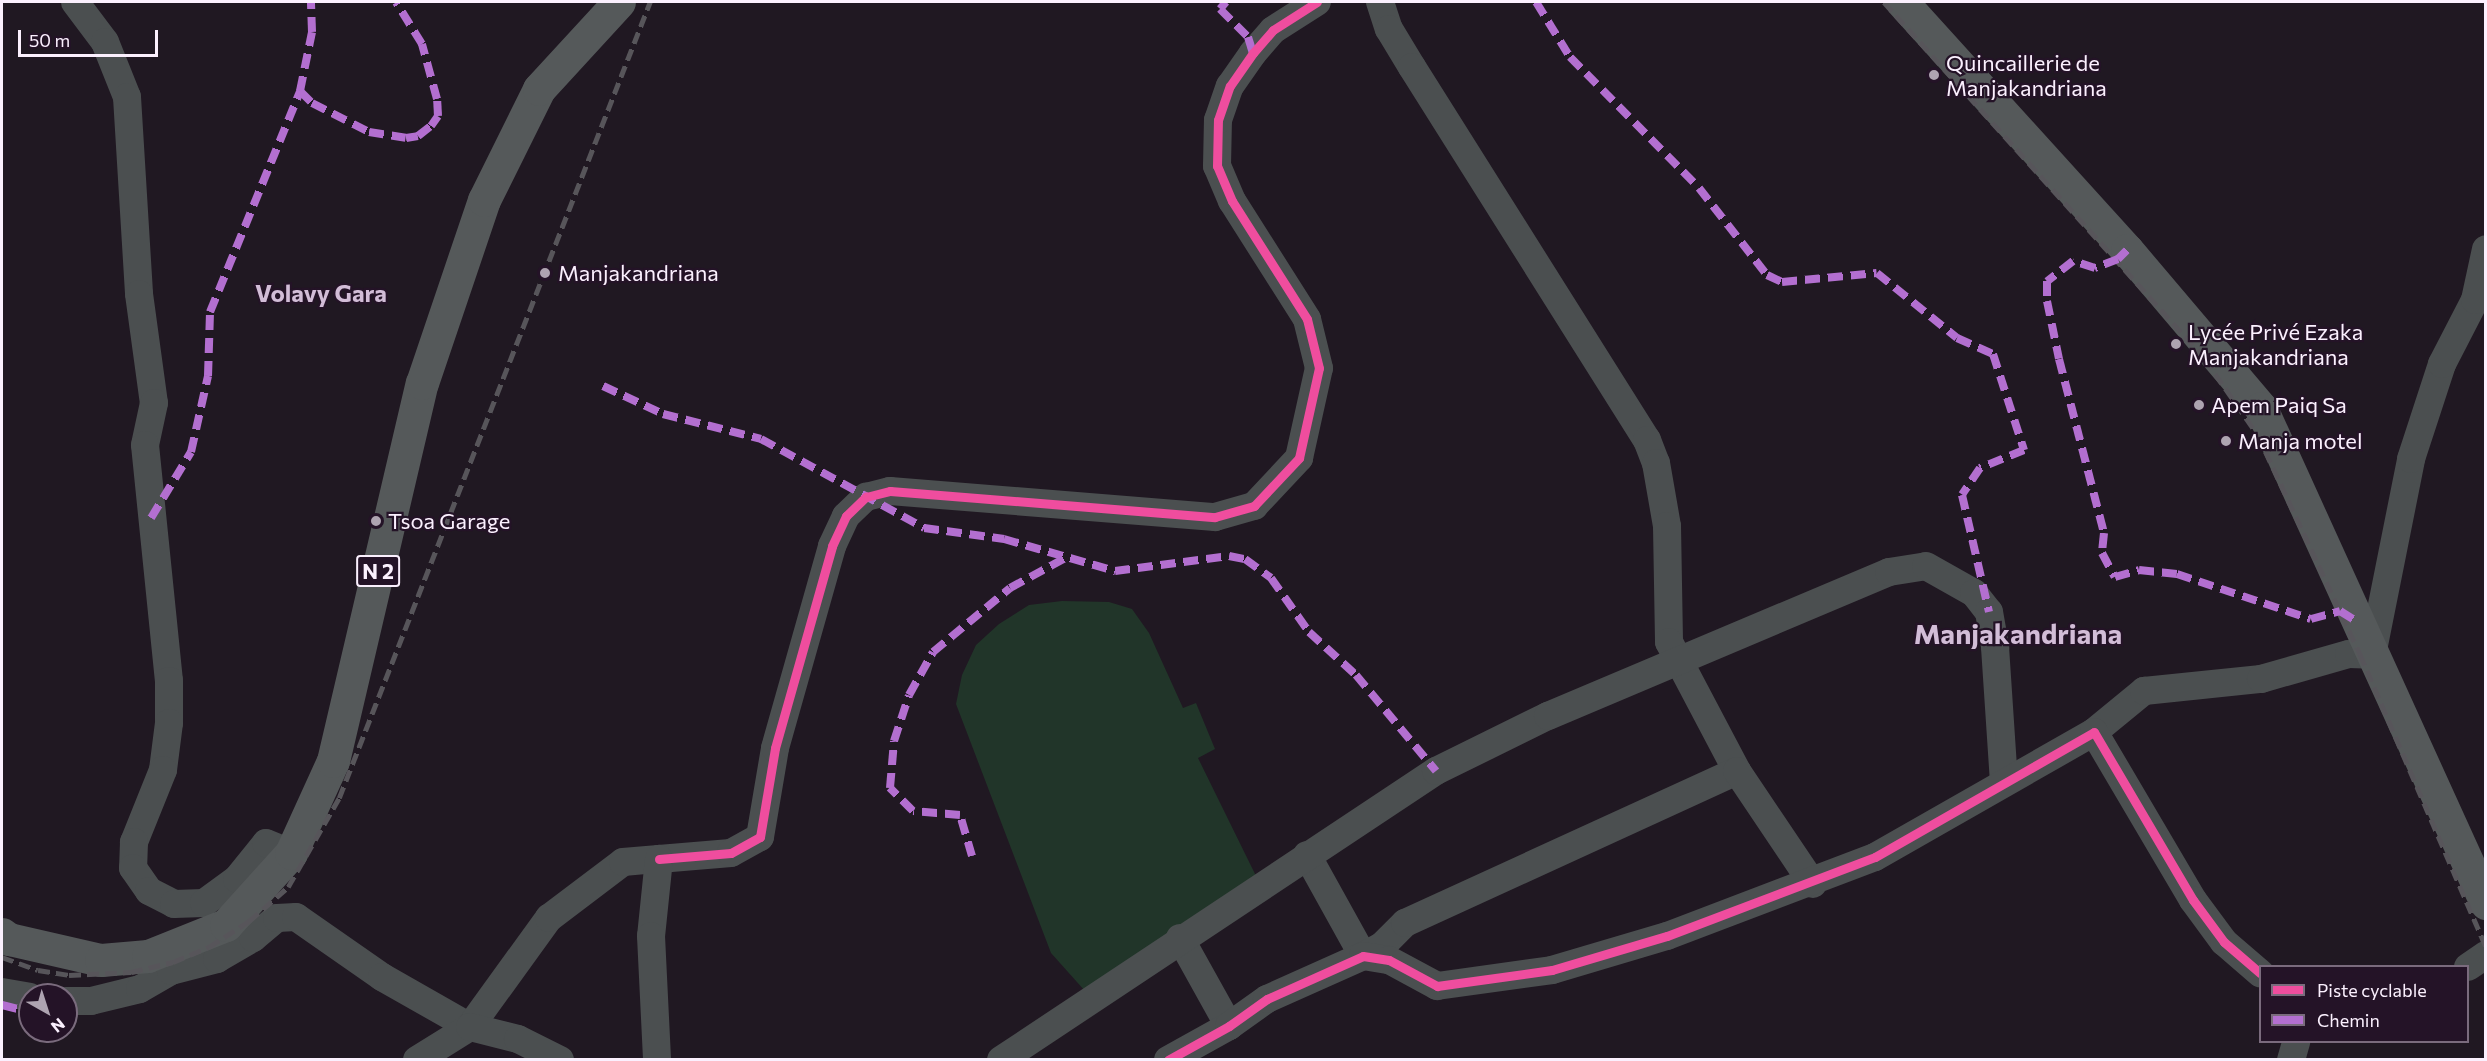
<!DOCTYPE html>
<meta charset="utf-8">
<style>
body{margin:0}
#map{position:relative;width:2487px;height:1061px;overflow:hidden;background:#201822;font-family:Commissioner,sans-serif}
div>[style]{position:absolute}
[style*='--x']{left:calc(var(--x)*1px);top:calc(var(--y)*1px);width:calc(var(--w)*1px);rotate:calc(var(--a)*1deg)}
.green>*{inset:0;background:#213529}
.minor>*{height:28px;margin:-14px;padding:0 14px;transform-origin:14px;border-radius:14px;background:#4b4f50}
.major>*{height:33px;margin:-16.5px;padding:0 16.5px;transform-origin:16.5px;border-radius:16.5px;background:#55595a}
.rail>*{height:4.5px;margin-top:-2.25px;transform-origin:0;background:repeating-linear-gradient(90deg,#57555a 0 12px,transparent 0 18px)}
.quiet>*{height:8px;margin-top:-4px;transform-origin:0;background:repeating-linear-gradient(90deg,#b36fd0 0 15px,transparent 0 23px)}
.cycleway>*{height:9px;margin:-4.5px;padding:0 4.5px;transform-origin:4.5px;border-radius:4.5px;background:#ef4d9e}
.dots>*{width:16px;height:16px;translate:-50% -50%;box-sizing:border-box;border:3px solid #241327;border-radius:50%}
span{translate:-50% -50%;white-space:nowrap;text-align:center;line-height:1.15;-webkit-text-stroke:4.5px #241327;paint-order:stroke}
.shield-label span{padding:2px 4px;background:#241327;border:2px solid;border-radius:4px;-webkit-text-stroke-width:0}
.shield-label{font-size:21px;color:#fbf0fe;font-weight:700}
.poi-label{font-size:22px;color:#fbf0fe}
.left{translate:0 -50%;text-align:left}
.neighbourhood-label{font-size:24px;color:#d2bdd7;font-weight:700}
.district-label{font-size:28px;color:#d2bdd7;font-weight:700}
.frame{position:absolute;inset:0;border:3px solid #fbf0fe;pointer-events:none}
.legend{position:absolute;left:2259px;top:965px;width:210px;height:78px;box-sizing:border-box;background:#241327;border:2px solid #7a6b7d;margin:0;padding:8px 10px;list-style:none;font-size:18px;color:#fbf0fe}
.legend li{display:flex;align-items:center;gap:12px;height:30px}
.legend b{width:30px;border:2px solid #7a6b7d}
.north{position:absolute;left:18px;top:983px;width:60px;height:60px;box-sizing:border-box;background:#241327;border:2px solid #7a6b7d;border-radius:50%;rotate:141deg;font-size:16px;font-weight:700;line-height:24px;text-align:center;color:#fbf0fe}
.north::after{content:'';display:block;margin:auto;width:21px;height:27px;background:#aea4b1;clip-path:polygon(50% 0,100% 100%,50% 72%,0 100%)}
.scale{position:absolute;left:18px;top:30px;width:140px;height:27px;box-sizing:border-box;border:3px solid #fbf0fe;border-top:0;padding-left:8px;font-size:18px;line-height:21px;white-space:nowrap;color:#fbf0fe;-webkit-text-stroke:4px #241327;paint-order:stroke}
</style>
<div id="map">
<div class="green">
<div style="clip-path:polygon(1062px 601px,1109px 602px,1132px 609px,1149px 633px,1183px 708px,1196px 703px,1215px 749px,1198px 758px,1258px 880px,1085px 991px,1051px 953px,956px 704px,962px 675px,976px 645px,999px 624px,1029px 605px)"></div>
</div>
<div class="minor">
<div style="--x:75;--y:2;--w:50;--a:53.1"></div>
<div style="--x:105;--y:42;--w:59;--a:68.2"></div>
<div style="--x:127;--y:97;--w:197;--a:86.5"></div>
<div style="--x:139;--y:294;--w:110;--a:82.2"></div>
<div style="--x:154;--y:403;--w:43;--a:102.1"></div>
<div style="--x:145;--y:445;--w:237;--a:84.2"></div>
<div style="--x:169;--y:681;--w:42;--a:90"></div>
<div style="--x:169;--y:723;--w:47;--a:97.3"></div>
<div style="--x:163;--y:770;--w:78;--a:111.9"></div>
<div style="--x:134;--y:842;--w:26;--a:92"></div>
<div style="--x:133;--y:868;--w:28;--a:55"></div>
<div style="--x:149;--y:891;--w:28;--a:27"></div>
<div style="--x:174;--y:904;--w:30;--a:-2"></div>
<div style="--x:204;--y:903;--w:41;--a:-36"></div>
<div style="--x:237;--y:879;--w:46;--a:-51.1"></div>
<div style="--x:266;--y:843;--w:27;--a:22"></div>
<div style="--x:1380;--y:2;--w:28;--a:72"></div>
<div style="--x:1389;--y:29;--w:44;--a:58.8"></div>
<div style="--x:1412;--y:67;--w:441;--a:57.8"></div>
<div style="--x:1647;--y:440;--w:25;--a:69"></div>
<div style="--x:1656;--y:463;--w:64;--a:80.1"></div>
<div style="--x:1667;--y:526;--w:116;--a:89"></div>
<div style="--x:1669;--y:642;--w:146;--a:62.2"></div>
<div style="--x:2094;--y:732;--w:65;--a:-39.4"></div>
<div style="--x:2144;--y:691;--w:118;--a:-5.9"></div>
<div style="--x:2261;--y:679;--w:91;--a:-15.9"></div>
<div style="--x:2349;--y:654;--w:23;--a:2"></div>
<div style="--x:2372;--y:655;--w:200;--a:-78.7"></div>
<div style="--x:2411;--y:459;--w:100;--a:-71.9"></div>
<div style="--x:2442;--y:364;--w:72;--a:-62.7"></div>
<div style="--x:2475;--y:300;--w:52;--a:-77.8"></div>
<div style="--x:1307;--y:855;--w:115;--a:61"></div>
<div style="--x:1363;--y:956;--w:21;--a:-28"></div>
<div style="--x:1382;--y:946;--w:33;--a:-45"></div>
<div style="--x:1405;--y:923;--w:365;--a:-24.6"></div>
<div style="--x:1737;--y:771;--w:136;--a:56.1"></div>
<div style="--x:659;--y:859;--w:72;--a:-4.8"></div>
<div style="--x:731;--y:853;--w:33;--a:-29"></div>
<div style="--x:760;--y:837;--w:90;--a:-80.4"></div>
<div style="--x:775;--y:748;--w:210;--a:-74.2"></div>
<div style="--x:832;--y:546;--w:33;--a:-65"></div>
<div style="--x:846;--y:516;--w:28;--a:-44"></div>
<div style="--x:866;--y:497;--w:25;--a:-14"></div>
<div style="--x:890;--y:491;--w:326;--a:4.6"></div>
<div style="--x:1215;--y:517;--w:41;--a:-15.8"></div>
<div style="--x:1254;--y:506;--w:66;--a:-46.8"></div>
<div style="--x:1299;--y:458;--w:92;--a:-77.5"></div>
<div style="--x:1319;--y:368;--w:50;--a:-103.8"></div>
<div style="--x:1307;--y:319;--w:140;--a:-122.4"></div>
<div style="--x:1232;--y:201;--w:38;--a:-113"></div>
<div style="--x:1217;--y:166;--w:46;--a:-88.8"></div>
<div style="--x:1218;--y:120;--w:36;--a:-71"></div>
<div style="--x:1230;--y:86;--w:40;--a:-55.1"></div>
<div style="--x:1253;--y:53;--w:30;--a:-49"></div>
<div style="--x:1273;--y:30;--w:52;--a:-32.5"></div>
<div style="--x:1180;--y:938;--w:101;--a:60.9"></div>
<div style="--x:2468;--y:967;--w:22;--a:-34"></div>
<div style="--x:2;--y:992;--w:28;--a:10"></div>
<div style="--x:66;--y:1001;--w:25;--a:0"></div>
<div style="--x:91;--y:1001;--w:50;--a:-13.8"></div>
<div style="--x:140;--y:989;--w:36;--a:-30"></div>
<div style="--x:171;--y:971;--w:48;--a:-14.6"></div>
<div style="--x:217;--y:959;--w:42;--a:-30.3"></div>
<div style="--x:253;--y:938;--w:31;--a:-40"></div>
<div style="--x:277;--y:918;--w:19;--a:-3"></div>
<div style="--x:296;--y:917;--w:105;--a:34.9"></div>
<div style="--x:382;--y:977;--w:101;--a:29.6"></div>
<div style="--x:470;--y:1027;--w:135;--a:-54.1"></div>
<div style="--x:549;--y:918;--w:93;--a:-37.1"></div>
<div style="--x:623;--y:862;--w:36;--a:-5"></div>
<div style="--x:659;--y:859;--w:77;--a:95.9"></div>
<div style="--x:651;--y:936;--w:124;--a:87.2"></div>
<div style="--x:417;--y:1060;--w:62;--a:-31.9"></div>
<div style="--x:470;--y:1027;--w:49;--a:14"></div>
<div style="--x:518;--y:1039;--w:47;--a:26.6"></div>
<div style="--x:1001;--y:1060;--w:522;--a:-33.6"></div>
<div style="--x:1436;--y:771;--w:125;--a:-26.2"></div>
<div style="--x:1548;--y:716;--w:370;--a:-22.9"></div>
<div style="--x:1889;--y:572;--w:37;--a:-9"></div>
<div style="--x:1926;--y:566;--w:55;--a:29.4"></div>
<div style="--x:1974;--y:593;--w:24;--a:52"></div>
<div style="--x:1989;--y:612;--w:36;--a:80"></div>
<div style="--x:1995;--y:647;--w:134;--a:86.2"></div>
<div style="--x:1168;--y:1060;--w:70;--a:-29.1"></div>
<div style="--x:1229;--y:1026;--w:47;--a:-35.4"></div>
<div style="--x:1267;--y:999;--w:105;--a:-24.1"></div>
<div style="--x:1363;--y:956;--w:26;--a:9"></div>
<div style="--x:1389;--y:960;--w:55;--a:28.4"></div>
<div style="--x:1437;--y:986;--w:116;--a:-7.9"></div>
<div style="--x:1552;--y:970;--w:120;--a:-16.5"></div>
<div style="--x:1667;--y:936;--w:222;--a:-20.8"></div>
<div style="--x:1875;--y:857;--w:252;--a:-29.7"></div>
<div style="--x:2094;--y:732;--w:195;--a:59.5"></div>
<div style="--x:2193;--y:900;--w:52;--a:53.6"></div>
<div style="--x:2224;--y:942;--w:48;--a:40.7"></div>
<div style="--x:2291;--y:1060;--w:19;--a:-74"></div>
</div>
<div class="major">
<div style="--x:1902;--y:2;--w:335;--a:47.8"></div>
<div style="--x:2127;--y:250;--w:207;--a:49.7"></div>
<div style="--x:2261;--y:408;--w:544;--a:65.56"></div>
<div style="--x:2;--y:934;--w:9;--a:36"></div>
<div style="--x:9;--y:939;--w:94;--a:12.9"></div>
<div style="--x:101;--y:960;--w:47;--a:-4.9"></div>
<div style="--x:148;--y:956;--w:84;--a:-21.7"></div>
<div style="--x:226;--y:925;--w:97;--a:-47.9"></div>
<div style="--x:291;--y:853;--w:101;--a:-65.5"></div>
<div style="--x:333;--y:761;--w:388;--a:-76.8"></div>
<div style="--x:422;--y:383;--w:193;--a:-71.3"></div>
<div style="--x:484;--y:200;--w:124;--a:-63.6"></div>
<div style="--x:539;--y:89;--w:118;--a:-47.4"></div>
</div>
<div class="rail">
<div style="--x:1884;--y:2;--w:480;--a:48"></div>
<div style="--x:2205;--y:359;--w:93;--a:55.1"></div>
<div style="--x:2258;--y:435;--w:242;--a:65"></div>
<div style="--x:2360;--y:654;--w:319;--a:66.7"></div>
<div style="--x:2;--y:957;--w:38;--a:20"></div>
<div style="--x:38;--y:970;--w:31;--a:9"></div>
<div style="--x:69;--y:975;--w:62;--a:-2.8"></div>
<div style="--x:131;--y:972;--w:43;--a:-13.4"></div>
<div style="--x:173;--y:962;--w:39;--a:-23"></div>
<div style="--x:209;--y:947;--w:48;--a:-33"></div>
<div style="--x:249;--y:921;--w:52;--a:-41.1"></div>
<div style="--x:288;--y:887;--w:103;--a:-60.2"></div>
<div style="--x:339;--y:798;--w:855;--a:-68.66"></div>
</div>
<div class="quiet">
<div style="--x:1226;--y:2;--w:9;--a:131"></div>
<div style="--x:1220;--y:9;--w:40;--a:45"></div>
<div style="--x:1248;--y:37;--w:17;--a:73"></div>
<div style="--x:1536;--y:2;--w:65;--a:58.3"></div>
<div style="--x:1570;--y:57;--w:184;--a:45.4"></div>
<div style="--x:1699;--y:188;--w:110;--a:52"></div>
<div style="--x:1767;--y:275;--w:17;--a:25"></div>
<div style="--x:1782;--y:282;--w:95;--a:-5.4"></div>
<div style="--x:1877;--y:273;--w:103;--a:39.1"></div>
<div style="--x:1957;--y:338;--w:39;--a:24"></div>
<div style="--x:1993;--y:354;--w:101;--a:72.1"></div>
<div style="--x:2024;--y:450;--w:48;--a:157.8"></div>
<div style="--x:1980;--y:468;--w:32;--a:124"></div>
<div style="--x:1962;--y:495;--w:120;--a:77"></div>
<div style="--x:300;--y:91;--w:17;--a:45"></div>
<div style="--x:312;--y:103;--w:64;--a:27"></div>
<div style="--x:369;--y:132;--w:37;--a:9"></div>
<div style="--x:406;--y:138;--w:12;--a:-9"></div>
<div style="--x:418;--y:136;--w:16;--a:-38"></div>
<div style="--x:431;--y:126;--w:12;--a:-55"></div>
<div style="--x:438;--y:116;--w:17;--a:-93"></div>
<div style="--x:437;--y:99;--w:57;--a:-105.3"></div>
<div style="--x:422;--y:44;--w:49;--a:-121.8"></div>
<div style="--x:2127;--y:250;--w:13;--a:135"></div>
<div style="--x:2118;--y:259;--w:25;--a:159"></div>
<div style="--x:2095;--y:268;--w:23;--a:-162"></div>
<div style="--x:2073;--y:261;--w:33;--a:142"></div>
<div style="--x:2047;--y:281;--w:20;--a:90"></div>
<div style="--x:2047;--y:301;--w:59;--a:78.3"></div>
<div style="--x:2059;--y:359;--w:180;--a:75.5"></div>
<div style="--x:2104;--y:533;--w:20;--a:96"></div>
<div style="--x:2102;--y:553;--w:27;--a:62"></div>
<div style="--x:2115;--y:577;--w:25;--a:-16"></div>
<div style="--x:2139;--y:570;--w:38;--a:6"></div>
<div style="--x:2177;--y:574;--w:141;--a:18.6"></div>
<div style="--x:2311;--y:619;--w:30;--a:-15"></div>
<div style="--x:2340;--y:611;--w:22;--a:32"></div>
<div style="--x:603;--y:386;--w:66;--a:25"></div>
<div style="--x:663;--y:414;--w:101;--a:14.3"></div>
<div style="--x:761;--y:439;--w:186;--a:28.6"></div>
<div style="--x:924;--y:528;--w:81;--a:7.8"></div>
<div style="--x:1004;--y:539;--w:116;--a:16.1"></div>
<div style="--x:1115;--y:571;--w:115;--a:-7.5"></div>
<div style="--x:1229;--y:556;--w:16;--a:11"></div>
<div style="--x:1245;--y:559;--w:32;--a:36"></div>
<div style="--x:1271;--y:578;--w:66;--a:54.9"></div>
<div style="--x:1309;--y:632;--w:64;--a:42.5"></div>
<div style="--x:1356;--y:675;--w:125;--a:50.2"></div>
<div style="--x:151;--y:518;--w:77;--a:-58.8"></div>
<div style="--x:191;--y:452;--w:78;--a:-77.4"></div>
<div style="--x:208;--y:376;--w:64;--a:-88.2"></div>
<div style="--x:210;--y:312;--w:239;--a:-67.8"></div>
<div style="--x:300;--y:91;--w:60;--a:-78.5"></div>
<div style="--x:312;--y:32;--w:30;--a:-92"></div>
<div style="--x:972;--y:856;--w:43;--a:-106.3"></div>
<div style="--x:960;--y:815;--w:47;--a:-175.1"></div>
<div style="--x:913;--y:811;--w:33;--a:-135"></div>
<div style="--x:890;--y:788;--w:47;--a:-85.1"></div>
<div style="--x:894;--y:741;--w:48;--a:-71.9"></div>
<div style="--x:909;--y:695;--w:49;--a:-60.8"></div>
<div style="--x:933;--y:652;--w:100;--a:-39.7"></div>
<div style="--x:1010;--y:588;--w:65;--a:-28.5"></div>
<div style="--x:2;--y:1005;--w:29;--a:14"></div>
</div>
<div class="cycleway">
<div style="--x:659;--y:859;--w:72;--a:-4.8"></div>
<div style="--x:731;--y:853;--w:33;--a:-29"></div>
<div style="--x:760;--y:837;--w:90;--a:-80.4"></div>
<div style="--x:775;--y:748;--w:210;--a:-74.2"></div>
<div style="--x:832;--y:546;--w:33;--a:-65"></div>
<div style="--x:846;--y:516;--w:28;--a:-44"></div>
<div style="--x:866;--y:497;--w:25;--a:-14"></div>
<div style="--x:890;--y:491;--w:326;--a:4.6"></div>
<div style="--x:1215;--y:517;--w:41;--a:-15.8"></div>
<div style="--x:1254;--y:506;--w:66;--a:-46.8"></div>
<div style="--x:1299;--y:458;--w:92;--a:-77.5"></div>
<div style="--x:1319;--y:368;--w:50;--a:-103.8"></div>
<div style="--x:1307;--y:319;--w:140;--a:-122.4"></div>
<div style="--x:1232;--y:201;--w:38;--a:-113"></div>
<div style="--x:1217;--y:166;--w:46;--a:-88.8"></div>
<div style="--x:1218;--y:120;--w:36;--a:-71"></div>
<div style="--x:1230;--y:86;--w:40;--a:-55.1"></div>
<div style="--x:1253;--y:53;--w:30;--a:-49"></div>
<div style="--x:1273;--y:30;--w:52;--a:-32.5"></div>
<div style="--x:1168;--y:1060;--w:70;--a:-29.1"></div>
<div style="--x:1229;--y:1026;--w:47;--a:-35.4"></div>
<div style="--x:1267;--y:999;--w:105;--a:-24.1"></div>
<div style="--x:1363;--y:956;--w:26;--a:9"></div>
<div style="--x:1389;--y:960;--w:55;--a:28.4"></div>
<div style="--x:1437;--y:986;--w:116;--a:-7.9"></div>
<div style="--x:1552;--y:970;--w:120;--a:-16.5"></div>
<div style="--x:1667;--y:936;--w:222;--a:-20.8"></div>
<div style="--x:1875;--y:857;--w:252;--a:-29.7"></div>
<div style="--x:2094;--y:732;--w:195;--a:59.5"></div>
<div style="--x:2193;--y:900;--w:52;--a:53.6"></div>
<div style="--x:2224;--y:942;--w:48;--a:40.7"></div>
</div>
<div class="dots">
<div style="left:1934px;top:75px;background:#aea4b1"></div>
<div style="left:545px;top:273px;background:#aea4b1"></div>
<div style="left:2176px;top:344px;background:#aea4b1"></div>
<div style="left:2199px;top:405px;background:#aea4b1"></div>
<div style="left:2226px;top:441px;background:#aea4b1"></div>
<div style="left:376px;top:521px;background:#aea4b1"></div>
</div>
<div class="shield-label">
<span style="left:378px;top:571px">N 2</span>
</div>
<div class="poi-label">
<span class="left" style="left:1946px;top:75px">Quincaillerie de<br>Manjakandriana</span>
<span class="left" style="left:558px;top:273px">Manjakandriana</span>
<span class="left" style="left:2188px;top:344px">Lycée Privé Ezaka<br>Manjakandriana</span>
<span class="left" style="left:2211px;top:405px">Apem Paiq Sa</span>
<span class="left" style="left:2238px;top:441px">Manja motel</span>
<span class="left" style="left:388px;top:521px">Tsoa Garage</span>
</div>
<div class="neighbourhood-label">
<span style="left:321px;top:293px">Volavy Gara</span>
</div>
<div class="district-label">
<span style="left:2018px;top:633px">Manjakandriana</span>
</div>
<div class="frame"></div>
<ul class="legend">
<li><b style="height:8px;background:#ef4d9e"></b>Piste cyclable</li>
<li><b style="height:8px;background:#b36fd0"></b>Chemin</li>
</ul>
<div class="north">N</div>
<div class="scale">50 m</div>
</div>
